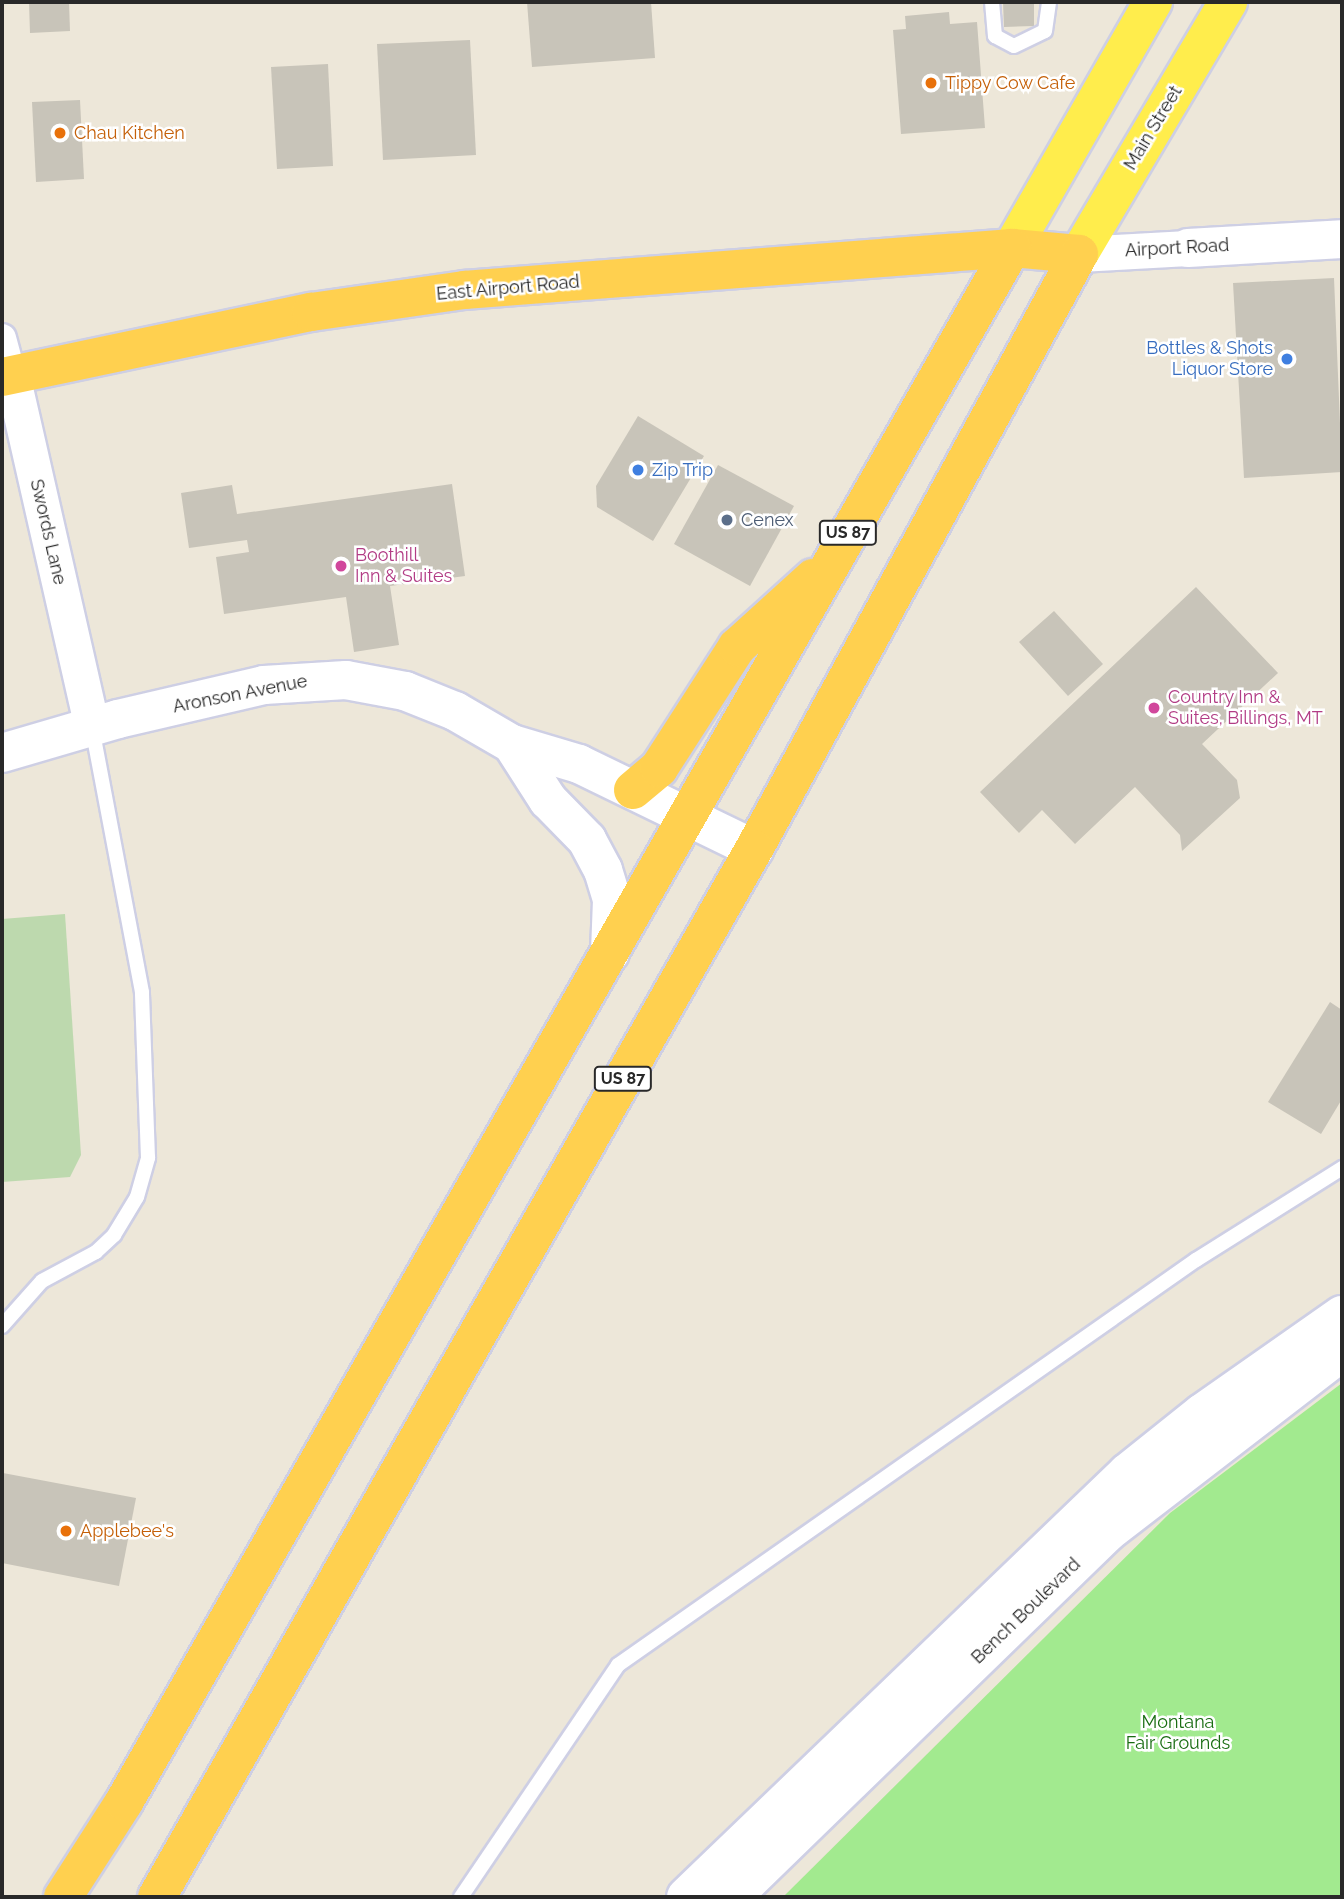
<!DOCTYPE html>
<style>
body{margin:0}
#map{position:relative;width:1344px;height:1899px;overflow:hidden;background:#ede7d9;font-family:Raleway,sans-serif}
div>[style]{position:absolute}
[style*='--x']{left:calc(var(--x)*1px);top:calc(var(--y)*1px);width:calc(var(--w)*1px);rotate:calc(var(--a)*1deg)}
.green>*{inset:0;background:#a2ea8f}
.cemetery>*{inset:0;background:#bdd9ae}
.building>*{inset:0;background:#c8c4b9}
.roads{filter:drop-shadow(2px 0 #cecfe4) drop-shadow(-2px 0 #cecfe4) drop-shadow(0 2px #cecfe4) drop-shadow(0 -2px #cecfe4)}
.service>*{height:14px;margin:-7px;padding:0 7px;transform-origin:7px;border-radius:7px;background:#fff}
.minor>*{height:28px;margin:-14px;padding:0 14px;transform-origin:14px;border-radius:14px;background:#fff}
.tertiary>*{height:35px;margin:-17.5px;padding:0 17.5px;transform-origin:17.5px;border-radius:17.5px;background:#fff}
.secondary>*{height:38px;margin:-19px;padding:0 19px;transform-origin:19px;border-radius:19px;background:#fff}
.primary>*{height:38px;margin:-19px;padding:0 19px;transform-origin:19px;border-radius:19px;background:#ffed4c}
.trunk>*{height:38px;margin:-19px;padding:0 19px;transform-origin:19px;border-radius:19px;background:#ffd04f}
.dots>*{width:19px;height:19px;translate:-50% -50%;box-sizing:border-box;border:4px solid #fff;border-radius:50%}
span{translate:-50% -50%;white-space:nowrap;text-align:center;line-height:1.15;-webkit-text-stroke:5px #fff;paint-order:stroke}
.shield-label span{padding:2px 5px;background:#fff;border:2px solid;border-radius:5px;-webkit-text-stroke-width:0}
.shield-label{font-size:16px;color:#292929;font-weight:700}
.food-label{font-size:18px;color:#c56008}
.left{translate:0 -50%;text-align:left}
.street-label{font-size:18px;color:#292929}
.shop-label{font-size:18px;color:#366cbe}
.right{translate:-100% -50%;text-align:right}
.service-label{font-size:18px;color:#4e5e75}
.hotel-label{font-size:18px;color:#b23c85}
.park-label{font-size:18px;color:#196d12}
.frame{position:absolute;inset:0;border:4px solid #292929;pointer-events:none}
</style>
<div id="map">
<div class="green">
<div style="clip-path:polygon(1342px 1383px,1342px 1897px,783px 1897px,1170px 1513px)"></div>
</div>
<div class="cemetery">
<div style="clip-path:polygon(65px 914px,81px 1155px,70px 1177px,2px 1182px,2px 919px)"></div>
</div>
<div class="building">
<div style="clip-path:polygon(29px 2px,69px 2px,70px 31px,30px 33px)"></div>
<div style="clip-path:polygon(527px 2px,651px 2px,655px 58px,532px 67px)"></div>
<div style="clip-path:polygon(1003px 2px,1034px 2px,1034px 26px,1004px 27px)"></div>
<div style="clip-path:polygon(949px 12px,950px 24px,977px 22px,985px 128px,901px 134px,893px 30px,906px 29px,905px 16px)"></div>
<div style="clip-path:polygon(470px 40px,476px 155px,383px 160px,377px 44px)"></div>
<div style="clip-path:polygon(328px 64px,333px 166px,277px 169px,271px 67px)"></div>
<div style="clip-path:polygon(80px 100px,84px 179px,36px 182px,32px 102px)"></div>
<div style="clip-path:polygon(1334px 278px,1342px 472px,1244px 478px,1233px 283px)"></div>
<div style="clip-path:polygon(638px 416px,704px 456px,653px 541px,597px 507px,596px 486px)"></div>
<div style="clip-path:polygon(718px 465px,794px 506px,750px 586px,674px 544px)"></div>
<div style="clip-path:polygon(452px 484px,465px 576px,390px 586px,399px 645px,354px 652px,346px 597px,224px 614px,216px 557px,249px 552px,247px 540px,189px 548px,181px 493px,232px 485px,237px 514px)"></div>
<div style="clip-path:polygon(1196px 587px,1278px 673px,1202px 744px,1237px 780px,1240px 798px,1182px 851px,1180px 835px,1135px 787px,1075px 844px,1042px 810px,1019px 833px,980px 792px)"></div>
<div style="clip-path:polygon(1054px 611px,1103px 664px,1068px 696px,1019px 642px)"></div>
<div style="clip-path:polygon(1330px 1002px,1342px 1010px,1342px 1099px,1321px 1134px,1268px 1102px)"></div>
<div style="clip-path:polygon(3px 1473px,136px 1498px,119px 1586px,2px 1563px)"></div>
</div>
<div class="roads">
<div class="service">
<div style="--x:992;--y:2;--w:34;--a:85"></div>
<div style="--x:995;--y:36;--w:21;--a:28"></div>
<div style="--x:1014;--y:46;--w:34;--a:-26"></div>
<div style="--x:1045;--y:31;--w:29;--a:-82"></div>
<div style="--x:2;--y:1326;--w:60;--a:-48.4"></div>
<div style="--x:42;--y:1281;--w:61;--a:-28.2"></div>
<div style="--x:96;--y:1252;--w:25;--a:-43"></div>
<div style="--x:114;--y:1235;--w:44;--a:-58.8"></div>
<div style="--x:137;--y:1197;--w:41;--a:-74.2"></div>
<div style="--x:148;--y:1158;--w:166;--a:-92.1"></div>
<div style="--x:142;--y:992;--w:270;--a:-100.7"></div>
<div style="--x:461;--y:1897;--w:280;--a:-55.9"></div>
<div style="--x:618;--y:1665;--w:706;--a:-35.02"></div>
<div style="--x:1196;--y:1260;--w:173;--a:-32.2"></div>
</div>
<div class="minor">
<div style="--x:2;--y:338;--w:38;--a:75"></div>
</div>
<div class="tertiary">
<div style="--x:1079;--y:254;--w:109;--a:-3.2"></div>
<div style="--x:12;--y:375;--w:361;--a:77.2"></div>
</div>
<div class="secondary">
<div style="--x:1188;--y:248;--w:154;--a:-3.3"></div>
<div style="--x:512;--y:744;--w:67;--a:57.3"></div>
<div style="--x:548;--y:800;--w:56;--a:45.7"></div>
<div style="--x:587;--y:840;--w:34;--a:62"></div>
<div style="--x:603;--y:870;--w:31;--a:73"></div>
<div style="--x:612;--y:900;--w:53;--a:92.2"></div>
<div style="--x:2;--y:753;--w:121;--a:-16.3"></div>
<div style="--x:118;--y:719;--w:150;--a:-13.1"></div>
<div style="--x:264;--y:685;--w:82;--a:-3.5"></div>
<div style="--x:346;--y:680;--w:60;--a:10.6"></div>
<div style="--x:405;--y:691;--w:54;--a:21.8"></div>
<div style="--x:455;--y:711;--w:66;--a:30.1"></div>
<div style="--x:512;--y:744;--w:70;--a:16.6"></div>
<div style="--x:579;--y:764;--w:195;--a:25.9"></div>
<div style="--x:686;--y:1897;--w:612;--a:-43.87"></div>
<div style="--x:1127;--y:1473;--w:96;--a:-38.7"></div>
<div style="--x:1202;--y:1413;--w:171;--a:-35"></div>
<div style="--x:732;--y:1897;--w:524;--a:-44.15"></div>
<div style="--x:1108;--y:1532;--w:295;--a:-37.6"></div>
</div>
<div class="primary">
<div style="--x:1012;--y:248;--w:284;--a:-60.2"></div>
<div style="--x:1079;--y:254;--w:293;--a:-59.4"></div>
</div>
<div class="trunk">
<div style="--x:2;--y:377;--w:316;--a:-11.9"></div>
<div style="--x:311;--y:312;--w:155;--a:-8.2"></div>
<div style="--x:464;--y:290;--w:550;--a:-4.38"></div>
<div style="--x:1012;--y:248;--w:67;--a:5.1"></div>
<div style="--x:1079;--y:254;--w:678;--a:118.64"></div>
<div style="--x:754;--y:849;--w:1206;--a:119.67"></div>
<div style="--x:633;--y:790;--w:34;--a:-40"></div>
<div style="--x:659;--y:768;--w:144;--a:-57.2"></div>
<div style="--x:737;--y:647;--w:103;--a:-42.2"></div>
<div style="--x:63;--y:1897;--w:113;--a:-57.3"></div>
<div style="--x:124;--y:1802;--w:1790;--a:-60.26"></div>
</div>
</div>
<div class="dots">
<div style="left:931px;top:83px;background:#e8710a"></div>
<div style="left:60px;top:133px;background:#e8710a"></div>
<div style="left:1287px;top:359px;background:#3f7fe0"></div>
<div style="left:638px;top:470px;background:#3f7fe0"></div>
<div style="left:727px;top:520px;background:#5c6f8a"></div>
<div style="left:341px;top:566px;background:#d1479c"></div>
<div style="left:1154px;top:708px;background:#d1479c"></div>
<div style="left:66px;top:1531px;background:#e8710a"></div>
</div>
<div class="shield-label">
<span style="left:848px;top:533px">US 87</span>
<span style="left:623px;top:1079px">US 87</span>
</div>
<div class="food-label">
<span class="left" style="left:945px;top:83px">Tippy Cow Cafe</span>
<span class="left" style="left:74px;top:133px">Chau Kitchen</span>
<span class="left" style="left:80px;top:1531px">Applebee's</span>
</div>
<div class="street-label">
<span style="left:1153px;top:128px;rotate:-59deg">Main Street</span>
<span style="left:1177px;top:248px;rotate:-3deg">Airport Road</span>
<span style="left:508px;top:288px;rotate:-5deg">East Airport Road</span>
<span style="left:48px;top:532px;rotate:77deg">Swords Lane</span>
<span style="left:240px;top:694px;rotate:-11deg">Aronson Avenue</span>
<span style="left:1026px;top:1611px;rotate:-44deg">Bench Boulevard</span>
</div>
<div class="shop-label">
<span class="right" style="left:1273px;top:359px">Bottles &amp; Shots<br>Liquor Store</span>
<span class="left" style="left:652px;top:470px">Zip Trip</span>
</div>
<div class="service-label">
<span class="left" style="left:741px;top:520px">Cenex</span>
</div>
<div class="hotel-label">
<span class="left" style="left:355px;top:566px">Boothill<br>Inn &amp; Suites</span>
<span class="left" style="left:1168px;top:708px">Country Inn &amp;<br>Suites, Billings, MT</span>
</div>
<div class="park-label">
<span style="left:1178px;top:1733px">Montana<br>Fair Grounds</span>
</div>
<div class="frame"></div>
</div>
